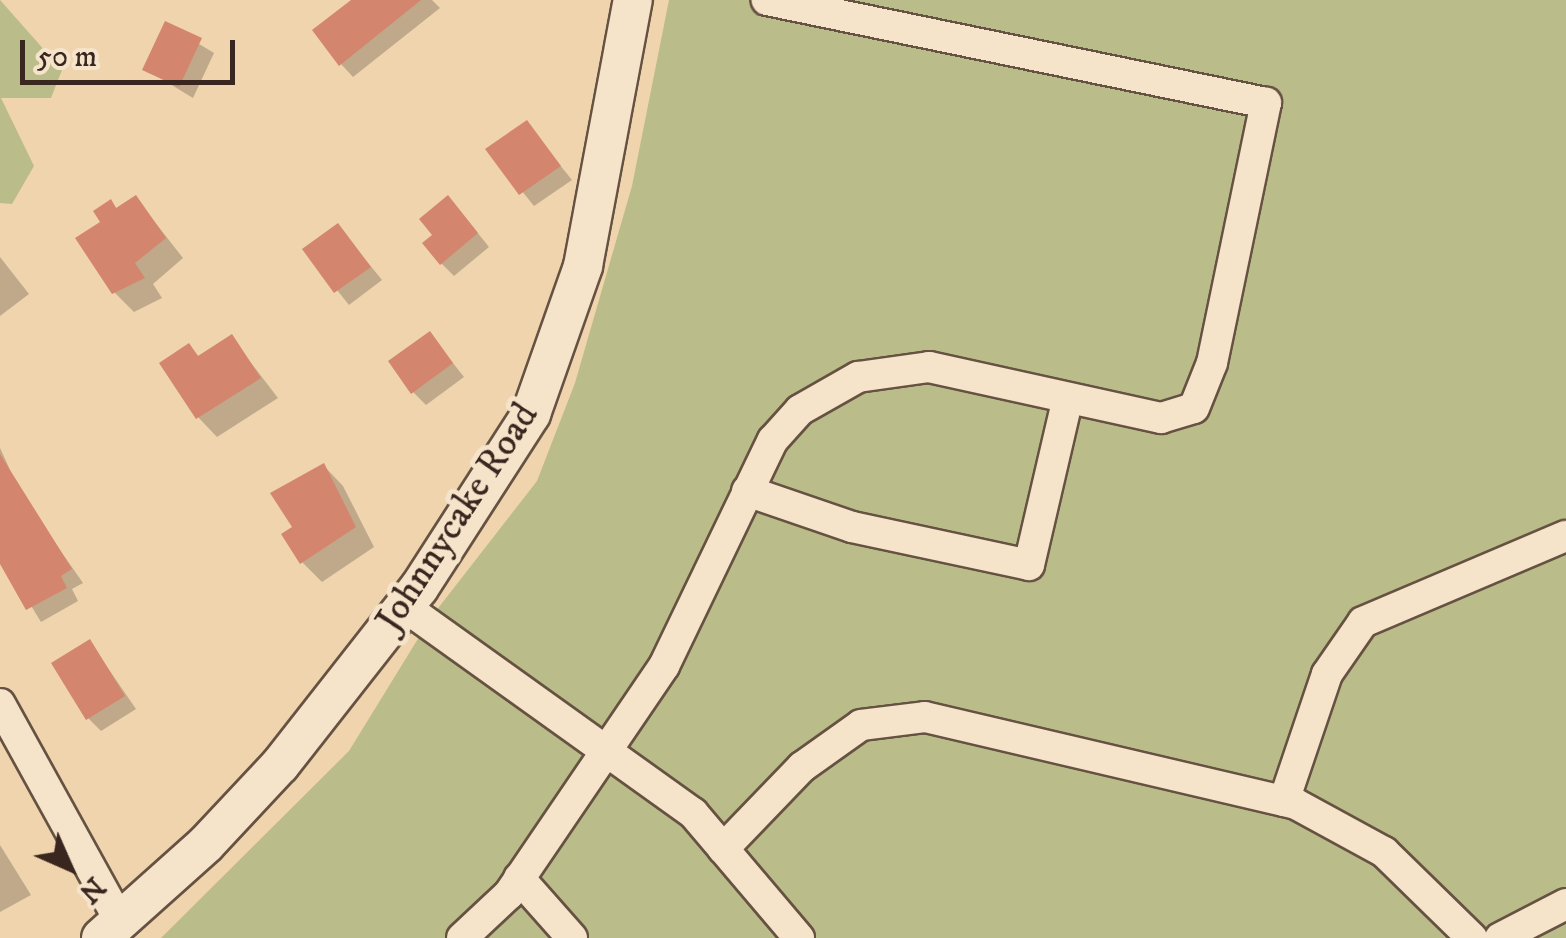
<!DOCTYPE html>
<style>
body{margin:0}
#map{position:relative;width:1566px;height:938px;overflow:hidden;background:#efd4ad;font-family:"IM FELL DW Pica",serif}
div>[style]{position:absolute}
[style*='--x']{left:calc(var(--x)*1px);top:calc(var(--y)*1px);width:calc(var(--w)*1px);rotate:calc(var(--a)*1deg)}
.green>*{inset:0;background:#babc89}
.shadow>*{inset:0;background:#0003}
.building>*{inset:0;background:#d4856e}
.roads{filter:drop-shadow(2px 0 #665242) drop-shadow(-2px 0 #665242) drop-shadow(0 2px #665242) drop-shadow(0 -2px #665242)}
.minor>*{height:30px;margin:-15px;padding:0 15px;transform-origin:15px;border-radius:15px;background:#f5e3ca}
.tertiary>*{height:38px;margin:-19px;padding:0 19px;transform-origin:19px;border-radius:19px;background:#f5e3ca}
span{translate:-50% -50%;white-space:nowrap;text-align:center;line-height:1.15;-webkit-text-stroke:10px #f5e3ca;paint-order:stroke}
.street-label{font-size:38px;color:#39271f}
.north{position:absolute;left:20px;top:818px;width:100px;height:100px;-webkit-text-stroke:8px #f5e3ca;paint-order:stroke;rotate:135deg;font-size:28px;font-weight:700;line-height:40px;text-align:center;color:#39271f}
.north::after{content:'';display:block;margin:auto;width:35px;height:45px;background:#39271f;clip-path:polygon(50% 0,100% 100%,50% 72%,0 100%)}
.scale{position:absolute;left:20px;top:40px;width:215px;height:45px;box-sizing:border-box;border:5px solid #39271f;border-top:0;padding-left:12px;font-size:30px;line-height:35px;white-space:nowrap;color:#39271f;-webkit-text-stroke:8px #f5e3ca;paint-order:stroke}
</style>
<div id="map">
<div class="green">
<div style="clip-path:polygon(0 0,62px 70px,51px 98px,1px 98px,34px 166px,12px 204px,0 203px)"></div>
<div style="clip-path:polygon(669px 0,1566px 0,1566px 938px,161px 938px,349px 751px,432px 616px,537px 481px,575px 383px,632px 186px)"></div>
</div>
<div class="shadow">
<div style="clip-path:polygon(352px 0,432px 0,440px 8px,353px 77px,341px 64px)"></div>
<div style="clip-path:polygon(166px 24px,214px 53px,193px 98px,145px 69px)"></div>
<div style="clip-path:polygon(526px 123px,572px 180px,534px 206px,489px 150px)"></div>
<div style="clip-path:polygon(136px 198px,183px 258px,153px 284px,162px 298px,134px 312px,114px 292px,103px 222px,111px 202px,118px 210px)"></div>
<div style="clip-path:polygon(461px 212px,489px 247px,454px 276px,441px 263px)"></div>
<div style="clip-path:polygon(338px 226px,382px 280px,349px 305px,305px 250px)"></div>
<div style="clip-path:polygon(0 257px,29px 294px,0 316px)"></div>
<div style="clip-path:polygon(430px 334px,464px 377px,426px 405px,413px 392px)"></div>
<div style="clip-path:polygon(231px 337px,278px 398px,217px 437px,198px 417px,189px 346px,200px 358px)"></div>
<div style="clip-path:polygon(0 448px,21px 494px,83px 583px,72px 589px,78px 601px,41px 622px,0 555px)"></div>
<div style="clip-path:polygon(324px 466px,343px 486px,374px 547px,322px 582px,302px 562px,296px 528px)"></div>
<div style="clip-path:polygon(90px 642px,136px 709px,101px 731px,88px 718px)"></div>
<div style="clip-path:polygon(0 845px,31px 895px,0 912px)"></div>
</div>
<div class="building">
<div style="clip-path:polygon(351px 0,421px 0,339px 66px,312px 30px)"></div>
<div style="clip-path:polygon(165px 21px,202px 38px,179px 87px,142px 70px)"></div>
<div style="clip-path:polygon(527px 120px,561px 166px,519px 195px,485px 149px)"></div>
<div style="clip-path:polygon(136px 195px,166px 238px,135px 263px,145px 278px,112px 294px,75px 238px,100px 222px,93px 211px,111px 199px,116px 208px)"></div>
<div style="clip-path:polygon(448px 195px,478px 233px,440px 265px,422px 243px,432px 235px,419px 219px)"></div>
<div style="clip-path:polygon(338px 223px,371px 267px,334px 293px,302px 249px)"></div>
<div style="clip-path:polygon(430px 331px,453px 363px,411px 394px,388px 361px)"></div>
<div style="clip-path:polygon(232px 334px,261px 378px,196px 419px,159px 363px,189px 343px,198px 356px)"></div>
<div style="clip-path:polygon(0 454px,72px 569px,61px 576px,67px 588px,26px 610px,0 564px)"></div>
<div style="clip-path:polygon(324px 463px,356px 527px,300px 564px,281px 534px,292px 527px,270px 493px)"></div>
<div style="clip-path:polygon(90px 639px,125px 696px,86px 720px,51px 663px)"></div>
</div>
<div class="roads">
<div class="minor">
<div style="--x:747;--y:491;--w:111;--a:18.9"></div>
<div style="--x:852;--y:527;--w:181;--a:12.1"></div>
<div style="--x:1029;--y:565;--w:171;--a:-76.9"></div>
<div style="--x:405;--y:607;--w:354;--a:35.6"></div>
<div style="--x:693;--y:813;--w:164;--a:49.7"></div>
<div style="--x:0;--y:704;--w:248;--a:61.1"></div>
<div style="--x:1284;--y:801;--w:134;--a:-71.3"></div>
<div style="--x:1327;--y:674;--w:63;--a:-55.3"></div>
<div style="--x:1363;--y:622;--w:220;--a:-23"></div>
<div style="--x:723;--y:849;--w:114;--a:-46.1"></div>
<div style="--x:802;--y:767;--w:72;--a:-35.4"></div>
<div style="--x:861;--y:725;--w:64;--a:-7.1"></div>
<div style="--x:925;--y:717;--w:381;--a:13.2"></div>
<div style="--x:1296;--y:804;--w:100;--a:28.6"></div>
<div style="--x:1384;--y:852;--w:123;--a:44.3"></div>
<div style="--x:519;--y:878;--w:80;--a:48.5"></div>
<div style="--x:462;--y:938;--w:64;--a:-43.1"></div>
<div style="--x:509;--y:894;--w:276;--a:-55.8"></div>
<div style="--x:664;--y:666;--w:251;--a:-64.3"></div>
<div style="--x:773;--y:440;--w:40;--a:-48"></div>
<div style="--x:800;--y:410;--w:67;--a:-29.6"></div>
<div style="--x:858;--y:377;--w:72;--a:-8"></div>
<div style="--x:929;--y:367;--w:238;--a:12.4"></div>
<div style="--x:1161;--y:418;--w:34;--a:-17"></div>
<div style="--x:1194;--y:408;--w:48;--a:-68.2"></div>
<div style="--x:1212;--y:363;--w:266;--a:-78.3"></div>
<div style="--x:1266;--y:103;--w:510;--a:-168.34"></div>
<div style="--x:1500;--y:938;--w:74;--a:-27.3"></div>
</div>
<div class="tertiary">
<div style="--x:101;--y:938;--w:141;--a:-41.8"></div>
<div style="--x:206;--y:844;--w:108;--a:-46.9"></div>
<div style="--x:280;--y:765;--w:225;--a:-51.9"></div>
<div style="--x:419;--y:588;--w:207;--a:-57.2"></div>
<div style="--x:531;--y:414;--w:157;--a:-70.6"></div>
<div style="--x:583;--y:266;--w:271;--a:-79.4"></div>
</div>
</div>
<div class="street-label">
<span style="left:458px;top:518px;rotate:-57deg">Johnnycake Road</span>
</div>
<div class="north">N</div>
<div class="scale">50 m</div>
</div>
